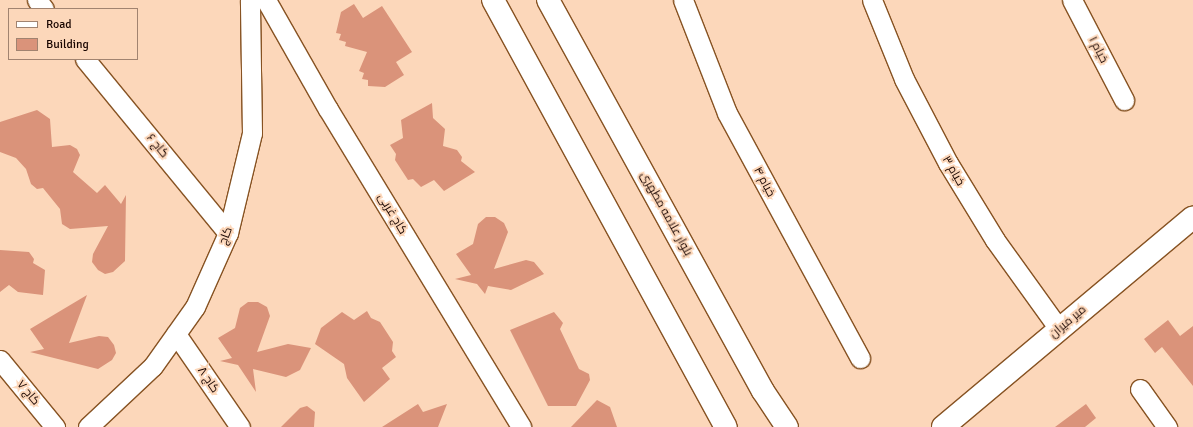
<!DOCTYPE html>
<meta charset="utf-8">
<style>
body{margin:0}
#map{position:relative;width:1193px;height:427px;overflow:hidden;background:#fcd7ba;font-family:Signika,Cairo,sans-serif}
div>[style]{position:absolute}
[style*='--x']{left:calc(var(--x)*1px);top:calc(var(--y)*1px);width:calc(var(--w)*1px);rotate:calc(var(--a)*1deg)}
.building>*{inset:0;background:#da937a}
.roads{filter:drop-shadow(1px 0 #875323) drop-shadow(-1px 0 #875323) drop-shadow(0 1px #875323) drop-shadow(0 -1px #875323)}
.street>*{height:19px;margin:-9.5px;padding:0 9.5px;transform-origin:9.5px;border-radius:9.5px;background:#fff}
.secondary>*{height:22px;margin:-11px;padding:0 11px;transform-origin:11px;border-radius:11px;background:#fff}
span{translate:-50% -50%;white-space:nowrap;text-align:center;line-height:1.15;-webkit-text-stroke:4px #fcd7ba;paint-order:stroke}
.street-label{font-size:12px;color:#190500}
.legend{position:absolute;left:8px;top:8px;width:130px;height:52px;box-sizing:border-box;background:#fcd7ba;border:1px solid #a18370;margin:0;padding:5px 7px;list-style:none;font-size:12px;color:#190500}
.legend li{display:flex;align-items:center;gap:8px;height:20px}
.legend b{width:20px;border:1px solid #a18370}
</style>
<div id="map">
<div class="building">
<div style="clip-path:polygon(354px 4px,363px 18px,382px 6px,412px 52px,396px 62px,404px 75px,385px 87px,368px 86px,368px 80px,362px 79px,364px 73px,359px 71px,367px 52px,345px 46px,346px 42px,339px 40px,341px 34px,336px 33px,341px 12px)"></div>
<div style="clip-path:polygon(432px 103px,433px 118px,445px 129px,443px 146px,457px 150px,462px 157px,461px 161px,475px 172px,444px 191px,434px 180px,421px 187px,413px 179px,408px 180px,395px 160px,396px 154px,390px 145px,403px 138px,401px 120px)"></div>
<div style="clip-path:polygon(37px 110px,50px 119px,52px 147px,70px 145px,77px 149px,80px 155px,73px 172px,97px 193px,105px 185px,121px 204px,126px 195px,125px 261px,113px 272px,105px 274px,98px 270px,92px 262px,93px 254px,108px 226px,70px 229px,62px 224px,60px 209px,43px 188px,37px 189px,31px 184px,26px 169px,16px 158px,0 152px,0 122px)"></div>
<div style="clip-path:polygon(486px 217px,495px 217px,504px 223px,508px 232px,494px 269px,526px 260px,534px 262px,544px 274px,511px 290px,488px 286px,485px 294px,477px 284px,455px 279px,471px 275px,456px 254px,473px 244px,478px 224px)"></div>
<div style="clip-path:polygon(0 250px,29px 252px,34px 259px,33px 263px,45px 270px,43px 295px,18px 292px,9px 285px,0 292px)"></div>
<div style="clip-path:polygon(87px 295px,69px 343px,99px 336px,108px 337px,114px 345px,116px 353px,112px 360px,98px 369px,30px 352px,44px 349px,30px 329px)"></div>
<div style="clip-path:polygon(248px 302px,258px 302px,267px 307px,270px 316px,257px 352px,288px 344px,311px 348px,300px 370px,286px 377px,253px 369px,256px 392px,238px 365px,220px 361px,232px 358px,218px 338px,235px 328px,240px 308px)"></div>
<div style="clip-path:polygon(367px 311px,371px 318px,380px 322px,393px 342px,392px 351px,396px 357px,382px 368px,390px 379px,364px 402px,347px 378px,344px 364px,315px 344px,321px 328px,342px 312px,354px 320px)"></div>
<div style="clip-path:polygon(554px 312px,563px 323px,560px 329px,579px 369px,589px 374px,590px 380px,576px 406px,548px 406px,510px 330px)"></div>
<div style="clip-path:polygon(1168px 320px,1180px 336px,1193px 326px,1193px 386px,1162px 347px,1155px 353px,1144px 339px)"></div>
<div style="clip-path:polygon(597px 400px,610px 407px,617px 427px,571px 427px)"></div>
<div style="clip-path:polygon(418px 404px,423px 412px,447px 404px,438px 427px,382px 427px)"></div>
<div style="clip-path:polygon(1086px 404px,1096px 418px,1085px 427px,1055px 427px)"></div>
<div style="clip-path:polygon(307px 406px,315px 412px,314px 427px,281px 427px,300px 408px)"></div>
</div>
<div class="roads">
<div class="street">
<div style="--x:37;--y:0;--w:11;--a:52"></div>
<div style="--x:266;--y:0;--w:125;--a:60.4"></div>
<div style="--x:328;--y:109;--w:372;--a:58.7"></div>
<div style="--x:683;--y:0;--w:121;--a:68.7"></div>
<div style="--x:727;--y:113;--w:279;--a:61.5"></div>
<div style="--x:872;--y:0;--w:85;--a:67.9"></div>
<div style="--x:904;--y:79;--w:95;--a:62.4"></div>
<div style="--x:948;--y:163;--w:90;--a:58.6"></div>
<div style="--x:995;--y:240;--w:110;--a:54.3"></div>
<div style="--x:1072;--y:0;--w:113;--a:62.5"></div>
<div style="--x:85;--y:59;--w:225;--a:50.6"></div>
<div style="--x:176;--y:334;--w:113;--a:55.5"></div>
<div style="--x:0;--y:360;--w:87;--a:50.6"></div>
<div style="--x:1140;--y:389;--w:47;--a:54.6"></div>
<div style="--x:88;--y:427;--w:89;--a:-43.2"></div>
<div style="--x:153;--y:366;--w:72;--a:-54.6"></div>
<div style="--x:195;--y:307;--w:81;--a:-66"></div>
<div style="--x:228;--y:233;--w:103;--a:-76.5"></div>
<div style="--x:252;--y:133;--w:133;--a:-90.9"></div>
</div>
<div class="secondary">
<div style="--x:493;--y:0;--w:486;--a:61.4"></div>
<div style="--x:548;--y:0;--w:446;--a:61.2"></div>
<div style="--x:763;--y:391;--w:43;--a:56.3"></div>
<div style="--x:943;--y:427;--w:326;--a:-40"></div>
</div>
</div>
<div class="street-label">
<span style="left:1098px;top:50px;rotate:63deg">خیام ۱</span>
<span style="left:157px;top:146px;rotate:51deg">کاج ۶</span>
<span style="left:953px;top:171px;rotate:60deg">خیام ۳</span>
<span style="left:764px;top:182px;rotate:62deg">خیام ۴</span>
<span style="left:392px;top:214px;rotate:59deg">کاج غربی</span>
<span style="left:666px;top:214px;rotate:61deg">بلوار علامه مطهری</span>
<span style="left:226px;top:236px;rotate:-70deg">کاج</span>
<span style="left:1068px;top:322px;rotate:-40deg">میر میران</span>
<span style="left:208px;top:380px;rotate:56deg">کاج ۸</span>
<span style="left:28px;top:393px;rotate:50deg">کاج ۷</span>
</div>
<ul class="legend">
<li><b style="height:5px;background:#fff"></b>Road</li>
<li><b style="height:11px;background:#da937a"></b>Building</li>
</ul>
</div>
